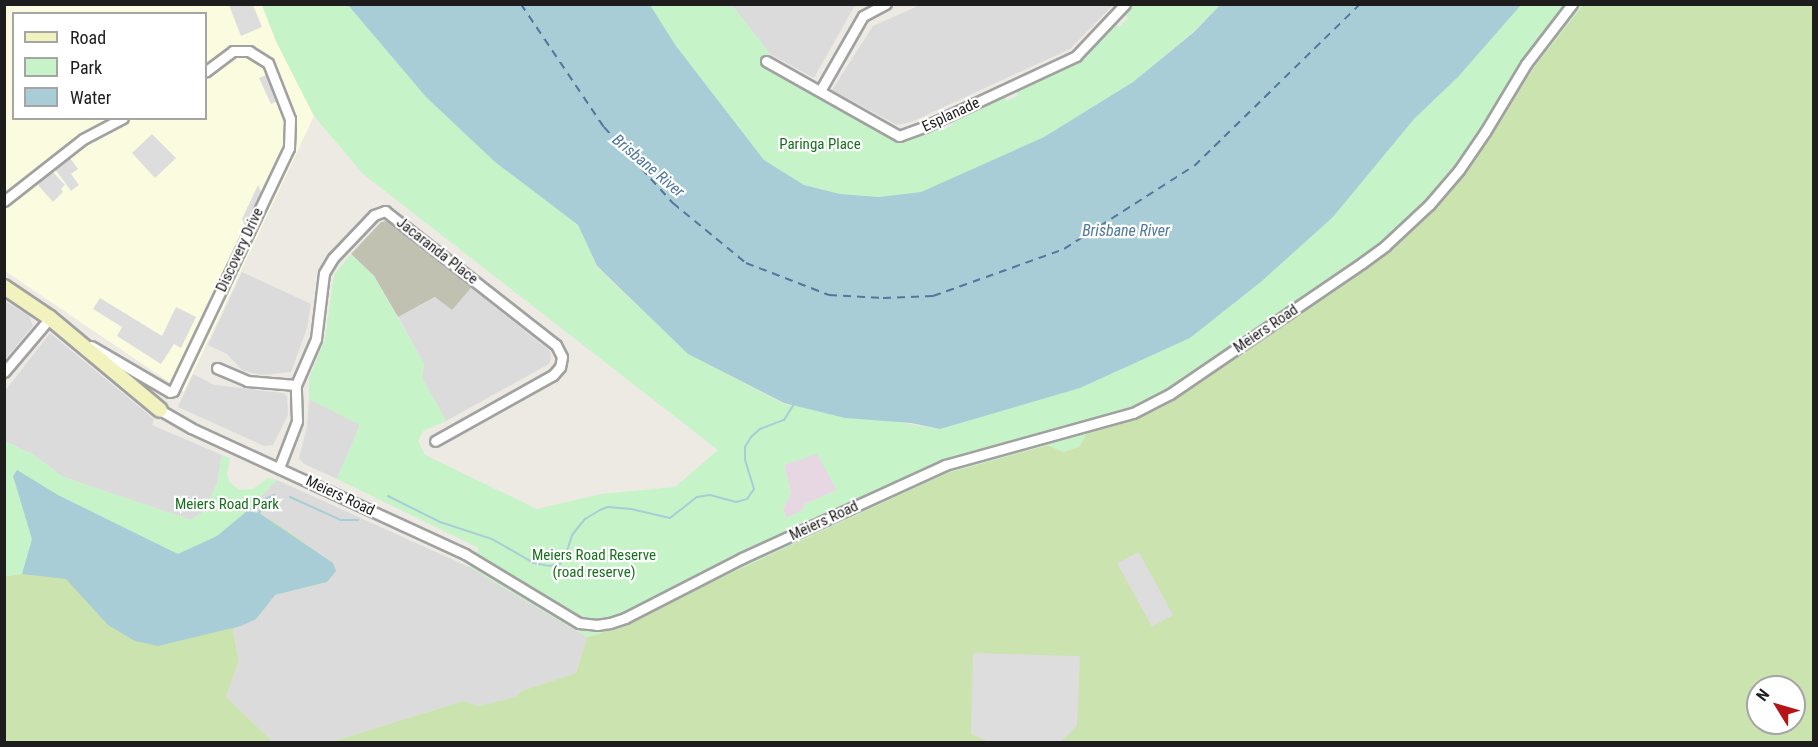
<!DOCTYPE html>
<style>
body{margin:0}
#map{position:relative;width:1818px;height:747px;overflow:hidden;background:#edeae4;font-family:"Roboto Condensed",sans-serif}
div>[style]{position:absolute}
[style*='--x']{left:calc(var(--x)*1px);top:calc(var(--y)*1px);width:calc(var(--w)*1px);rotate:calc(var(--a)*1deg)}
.residential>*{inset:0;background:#dbdbdb}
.industrial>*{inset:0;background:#e6d7e3}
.education>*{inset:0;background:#fbfbe0}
.construction>*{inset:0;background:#c1c1b1}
.grass>*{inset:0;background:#cae3af}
.park>*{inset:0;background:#c6f3c8}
.parking>*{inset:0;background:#ddd}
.water>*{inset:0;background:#a9cdd7}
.stream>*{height:2px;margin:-1px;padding:0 1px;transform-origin:1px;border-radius:1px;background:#a9cdd7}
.ferry>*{height:1.5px;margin-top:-0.75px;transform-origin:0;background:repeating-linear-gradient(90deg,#51789c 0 8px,transparent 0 14px)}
.roads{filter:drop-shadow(2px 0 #a1a1a1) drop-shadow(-2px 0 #a1a1a1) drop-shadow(0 2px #a1a1a1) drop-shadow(0 -2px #a1a1a1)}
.street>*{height:9px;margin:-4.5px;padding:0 4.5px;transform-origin:4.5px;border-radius:4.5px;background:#fff}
.secondary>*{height:14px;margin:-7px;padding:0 7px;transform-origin:7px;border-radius:7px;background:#f1f2bd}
span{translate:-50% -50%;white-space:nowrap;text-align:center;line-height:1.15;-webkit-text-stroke:4.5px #fff;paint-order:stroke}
.street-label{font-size:15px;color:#1d1d1d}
.park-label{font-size:15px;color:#17701d}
.water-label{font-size:16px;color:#51789c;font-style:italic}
.frame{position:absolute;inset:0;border:6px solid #1d1d1d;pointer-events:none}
.legend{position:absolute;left:12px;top:12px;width:195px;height:108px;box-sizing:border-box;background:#fff;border:2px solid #a5a5a5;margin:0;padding:8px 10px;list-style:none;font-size:18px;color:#1d1d1d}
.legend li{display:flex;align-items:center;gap:12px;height:30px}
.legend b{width:30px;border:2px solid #a5a5a5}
.north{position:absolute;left:1746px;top:675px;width:60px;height:60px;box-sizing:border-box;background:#fff;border:2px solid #a5a5a5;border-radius:50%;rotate:307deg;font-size:16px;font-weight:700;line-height:24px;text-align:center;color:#1d1d1d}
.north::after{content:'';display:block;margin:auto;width:21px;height:27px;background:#b61518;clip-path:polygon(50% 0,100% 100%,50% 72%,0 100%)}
</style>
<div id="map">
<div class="residential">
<div style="clip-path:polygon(732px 5px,859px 5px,854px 7px,814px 78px,770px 54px)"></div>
<div style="clip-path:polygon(920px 5px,920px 4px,1113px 5px,1070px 49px,911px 122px,897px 125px,832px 90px,873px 26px)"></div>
<div style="clip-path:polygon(242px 272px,311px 304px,307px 328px,291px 372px,262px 375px,243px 371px,227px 354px,208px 345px)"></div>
<div style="clip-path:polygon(471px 288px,550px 351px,551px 358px,549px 364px,446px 421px,422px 378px,424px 364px,398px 317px,436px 297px,452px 310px)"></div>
<div style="clip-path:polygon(5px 301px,29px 316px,33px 326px,5px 359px)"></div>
<div style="clip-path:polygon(50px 333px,154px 419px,152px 425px,222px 455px,217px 484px,203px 512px,191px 520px,63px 477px,32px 454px,5px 441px,5px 391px)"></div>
<div style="clip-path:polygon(193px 374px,214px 385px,283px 393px,287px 396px,288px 415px,273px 445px,264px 446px,178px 407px)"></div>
<div style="clip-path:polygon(309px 399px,360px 425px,337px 479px,304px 464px,299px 458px,307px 427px)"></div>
<div style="clip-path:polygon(277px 480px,469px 567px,587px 637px,576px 673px,521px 691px,516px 697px,479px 706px,463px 701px,331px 742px,273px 742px,226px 697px,239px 661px,233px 628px,241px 626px,275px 595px,327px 582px,333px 563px,276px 523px,259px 513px,247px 511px)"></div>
</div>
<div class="industrial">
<div style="clip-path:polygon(817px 453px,837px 490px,805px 504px,803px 510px,786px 518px,783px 509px,791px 493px,784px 465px)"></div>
</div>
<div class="education">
<div style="clip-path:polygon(evenodd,4px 5px,262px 5px,276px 41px,314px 116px,184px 392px,5px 271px,4px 5px,14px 14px,206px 14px,206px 118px,14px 118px,14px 14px)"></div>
</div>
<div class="construction">
<div style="clip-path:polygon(386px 221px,471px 288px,452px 310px,435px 297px,398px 317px,374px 276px,351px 254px,381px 222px)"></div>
</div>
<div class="grass">
<div style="clip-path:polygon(evenodd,1583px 5px,1813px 5px,1813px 742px,331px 742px,463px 701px,479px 706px,516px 697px,521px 691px,576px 673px,587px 637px,599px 634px,947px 473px,1048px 445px,1063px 452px,1079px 447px,1086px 434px,1164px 405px,1380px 258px,1430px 212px,1482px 148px,1531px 71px,1583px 5px,1758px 687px,1794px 687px,1794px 723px,1758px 723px,1758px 687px)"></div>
<div style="clip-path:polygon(13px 476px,178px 554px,217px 536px,247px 511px,259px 513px,276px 523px,333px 563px,336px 571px,327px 582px,275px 595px,256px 619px,233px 629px,239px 661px,226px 697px,273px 742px,5px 742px,4px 576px,22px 574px,32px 539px)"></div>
</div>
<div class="park">
<div style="clip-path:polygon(evenodd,262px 5px,348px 5px,426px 97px,495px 162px,578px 225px,597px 267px,688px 354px,784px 404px,940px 429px,1080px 388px,1190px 338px,1262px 281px,1333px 217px,1414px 119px,1458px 77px,1521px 5px,1583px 5px,1531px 71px,1482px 148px,1430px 212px,1380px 258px,1164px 405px,1086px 434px,1079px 447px,1063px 452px,1048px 445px,947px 473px,599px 634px,587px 637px,469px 567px,479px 548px,337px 479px,360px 425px,309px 399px,309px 378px,325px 339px,334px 275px,351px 254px,374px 276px,424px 364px,422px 378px,446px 421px,423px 431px,418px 441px,425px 455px,537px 509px,601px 494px,675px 487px,718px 450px,363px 174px,314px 116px,276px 41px,262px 5px,817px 454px,837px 490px,805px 504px,803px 510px,786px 518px,783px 509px,791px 493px,784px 465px,817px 454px)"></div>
<div style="clip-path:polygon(650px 5px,732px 5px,770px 54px,763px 66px,900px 141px,940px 125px,942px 130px,953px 125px,951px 120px,1004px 96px,1007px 101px,1018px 96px,1016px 91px,1075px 62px,1115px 23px,1119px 27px,1128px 18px,1124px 14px,1133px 5px,1220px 5px,1194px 31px,1133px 82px,1044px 137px,921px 192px,879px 197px,840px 194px,804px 185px,764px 160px,676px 46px)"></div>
<div style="clip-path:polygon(5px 441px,32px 454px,63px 477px,191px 520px,203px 512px,217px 484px,222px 455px,230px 458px,227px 474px,230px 483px,240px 490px,253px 489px,268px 478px,277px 480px,237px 521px,217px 536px,178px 554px,58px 495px,17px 471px,13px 476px,33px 539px,22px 574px,5px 576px)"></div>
</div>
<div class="parking">
<div style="clip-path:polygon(229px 5px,253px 5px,262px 27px,241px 36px)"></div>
<div style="clip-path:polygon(268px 74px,280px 100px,271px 104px,259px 78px)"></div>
<div style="clip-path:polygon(152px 134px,176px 158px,155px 178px,132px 153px)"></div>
<div style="clip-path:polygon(70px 158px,78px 169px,71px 174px,79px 185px,71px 191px,55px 169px)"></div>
<div style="clip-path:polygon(52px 171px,65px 185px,61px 189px,63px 192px,53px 202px,38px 185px)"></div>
<div style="clip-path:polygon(258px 185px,262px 194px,246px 228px,242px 219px)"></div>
<div style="clip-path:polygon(100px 298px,162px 336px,176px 307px,196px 317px,181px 348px,174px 344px,161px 364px,117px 336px,122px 327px,93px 309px)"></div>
<div style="clip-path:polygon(1139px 552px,1173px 615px,1152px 627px,1117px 563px)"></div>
<div style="clip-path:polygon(973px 653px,1080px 656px,1077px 726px,1061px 742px,989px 742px,971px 734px)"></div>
</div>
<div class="water">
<div style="clip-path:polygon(348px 5px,650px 5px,676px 46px,764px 160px,804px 185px,840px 194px,879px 197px,921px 192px,1044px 137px,1133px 82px,1194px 32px,1220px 5px,1521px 5px,1458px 77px,1414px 119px,1333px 217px,1262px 281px,1190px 338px,1080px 388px,940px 429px,911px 423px,845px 418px,784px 403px,688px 354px,597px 266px,578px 225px,495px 162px,426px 97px)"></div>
<div style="clip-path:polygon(17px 470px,58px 495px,178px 554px,217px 536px,247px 511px,259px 513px,333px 563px,336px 571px,327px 582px,275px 595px,256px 619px,241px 626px,158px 646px,135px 641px,108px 625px,66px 579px,22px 574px,32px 539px,13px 476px)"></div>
</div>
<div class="stream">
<div style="--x:388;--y:496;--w:58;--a:26.6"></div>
<div style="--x:440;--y:522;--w:55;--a:18.1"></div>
<div style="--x:492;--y:539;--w:48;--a:29.7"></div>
<div style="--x:534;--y:563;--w:15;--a:11"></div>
<div style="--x:549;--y:566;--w:11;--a:-10"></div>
<div style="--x:560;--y:564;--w:12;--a:-59"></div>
<div style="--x:566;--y:554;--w:20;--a:-72"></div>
<div style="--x:572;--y:535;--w:21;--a:-51"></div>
<div style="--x:585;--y:519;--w:17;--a:-31"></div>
<div style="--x:600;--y:510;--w:9;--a:-21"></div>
<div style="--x:608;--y:507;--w:23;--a:5"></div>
<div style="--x:631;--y:509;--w:40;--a:13"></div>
<div style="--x:670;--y:518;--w:34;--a:-38"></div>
<div style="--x:697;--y:497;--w:13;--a:-9"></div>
<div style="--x:710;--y:495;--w:27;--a:15"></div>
<div style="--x:736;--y:502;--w:11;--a:-15"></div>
<div style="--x:747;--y:499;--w:12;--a:-55"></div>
<div style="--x:754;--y:489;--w:30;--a:-107"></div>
<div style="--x:745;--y:460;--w:13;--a:-90"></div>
<div style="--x:745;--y:447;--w:12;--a:-59"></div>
<div style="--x:751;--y:437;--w:12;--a:-42"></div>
<div style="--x:760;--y:429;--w:26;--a:-21"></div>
<div style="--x:784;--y:420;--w:19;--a:-58"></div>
<div style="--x:290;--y:497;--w:56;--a:24.3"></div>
<div style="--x:341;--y:520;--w:17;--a:0"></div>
<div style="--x:259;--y:513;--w:17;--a:-62"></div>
<div style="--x:267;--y:498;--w:8;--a:-23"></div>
</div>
<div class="ferry">
<div style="--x:521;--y:4;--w:148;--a:56"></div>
<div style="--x:604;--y:127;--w:103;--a:47.8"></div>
<div style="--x:673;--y:203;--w:94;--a:39.4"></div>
<div style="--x:746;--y:263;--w:89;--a:21.1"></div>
<div style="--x:829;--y:295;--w:54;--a:3.2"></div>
<div style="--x:883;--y:298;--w:50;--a:-2.3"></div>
<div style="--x:933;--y:296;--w:139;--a:-19.7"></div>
<div style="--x:1064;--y:249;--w:154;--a:-32.6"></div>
<div style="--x:1194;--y:166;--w:232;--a:-44.3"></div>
</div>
<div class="roads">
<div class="street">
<div style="--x:766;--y:61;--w:153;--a:29.4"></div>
<div style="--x:899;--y:136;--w:27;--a:-20"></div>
<div style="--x:924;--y:127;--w:168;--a:-25"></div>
<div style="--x:1076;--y:56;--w:71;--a:-46.7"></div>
<div style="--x:820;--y:91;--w:86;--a:-60.2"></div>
<div style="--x:863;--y:16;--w:26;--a:-28"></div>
<div style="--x:4;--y:201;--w:100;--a:-38.1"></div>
<div style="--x:83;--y:139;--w:45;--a:-27.7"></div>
<div style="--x:91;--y:346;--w:91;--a:30.2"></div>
<div style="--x:170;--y:392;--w:3;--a:-18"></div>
<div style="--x:173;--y:391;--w:269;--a:-64.5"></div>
<div style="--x:289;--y:148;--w:29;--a:-88"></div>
<div style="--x:290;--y:119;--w:60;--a:-111.4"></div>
<div style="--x:268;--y:63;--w:22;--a:-148"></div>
<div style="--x:249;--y:51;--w:16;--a:180"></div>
<div style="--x:233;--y:51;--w:34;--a:143"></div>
<div style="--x:217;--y:368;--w:33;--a:23"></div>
<div style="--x:247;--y:381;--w:49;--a:4.7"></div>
<div style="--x:4;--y:372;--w:71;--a:-49.6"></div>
<div style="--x:160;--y:410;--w:36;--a:30"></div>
<div style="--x:191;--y:428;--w:302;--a:24.7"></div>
<div style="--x:465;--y:554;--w:133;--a:31.2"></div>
<div style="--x:579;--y:623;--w:18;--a:6"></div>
<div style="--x:597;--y:625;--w:13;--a:-9"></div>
<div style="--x:610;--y:623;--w:16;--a:-18"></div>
<div style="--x:625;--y:618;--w:131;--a:-27.1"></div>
<div style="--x:742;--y:558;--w:223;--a:-24.6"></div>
<div style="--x:945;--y:465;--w:195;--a:-15.5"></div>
<div style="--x:1133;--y:413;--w:42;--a:-27.2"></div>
<div style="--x:1170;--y:394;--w:232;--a:-34.3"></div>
<div style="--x:1362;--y:263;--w:29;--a:-36"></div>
<div style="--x:1385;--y:246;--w:60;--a:-43"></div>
<div style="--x:1429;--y:205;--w:46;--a:-49.4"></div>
<div style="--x:1459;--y:170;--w:46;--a:-55.6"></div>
<div style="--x:1485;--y:132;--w:79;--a:-58.9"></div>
<div style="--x:1526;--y:64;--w:76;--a:-52.5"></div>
<div style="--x:279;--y:468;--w:50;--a:-69"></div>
<div style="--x:297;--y:421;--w:36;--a:-92"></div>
<div style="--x:296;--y:385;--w:50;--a:-66.5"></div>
<div style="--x:316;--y:339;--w:66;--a:-83.1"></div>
<div style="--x:324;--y:273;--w:17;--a:-59"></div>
<div style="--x:333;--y:258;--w:59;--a:-46.4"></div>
<div style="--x:374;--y:215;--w:12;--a:-20"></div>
<div style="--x:385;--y:211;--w:217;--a:38.1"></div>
<div style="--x:556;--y:345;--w:13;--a:63"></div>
<div style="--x:562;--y:357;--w:10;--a:101"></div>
<div style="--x:560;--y:367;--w:11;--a:131"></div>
<div style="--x:553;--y:375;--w:135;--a:150.8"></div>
</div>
<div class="secondary">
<div style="--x:4;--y:287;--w:55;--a:34"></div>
<div style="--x:50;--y:318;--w:143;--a:39.9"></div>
</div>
</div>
<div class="street-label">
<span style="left:951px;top:115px;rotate:-25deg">Esplanade</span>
<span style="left:240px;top:250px;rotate:-65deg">Discovery Drive</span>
<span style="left:437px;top:251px;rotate:38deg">Jacaranda Place</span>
<span style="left:1266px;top:329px;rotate:-34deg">Meiers Road</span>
<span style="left:340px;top:496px;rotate:25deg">Meiers Road</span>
<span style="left:824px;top:521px;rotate:-25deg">Meiers Road</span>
</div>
<div class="park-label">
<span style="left:820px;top:145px">Paringa Place</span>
<span style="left:227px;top:505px">Meiers Road Park</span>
<span style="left:594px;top:564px">Meiers Road Reserve<br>(road reserve)</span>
</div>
<div class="water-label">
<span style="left:648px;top:166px;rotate:40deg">Brisbane River</span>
<span style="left:1126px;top:231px">Brisbane River</span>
</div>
<div class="frame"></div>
<ul class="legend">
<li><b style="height:8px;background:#f1f2bd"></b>Road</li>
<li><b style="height:16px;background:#c6f3c8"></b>Park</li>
<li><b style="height:16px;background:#a9cdd7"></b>Water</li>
</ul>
<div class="north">N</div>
</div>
